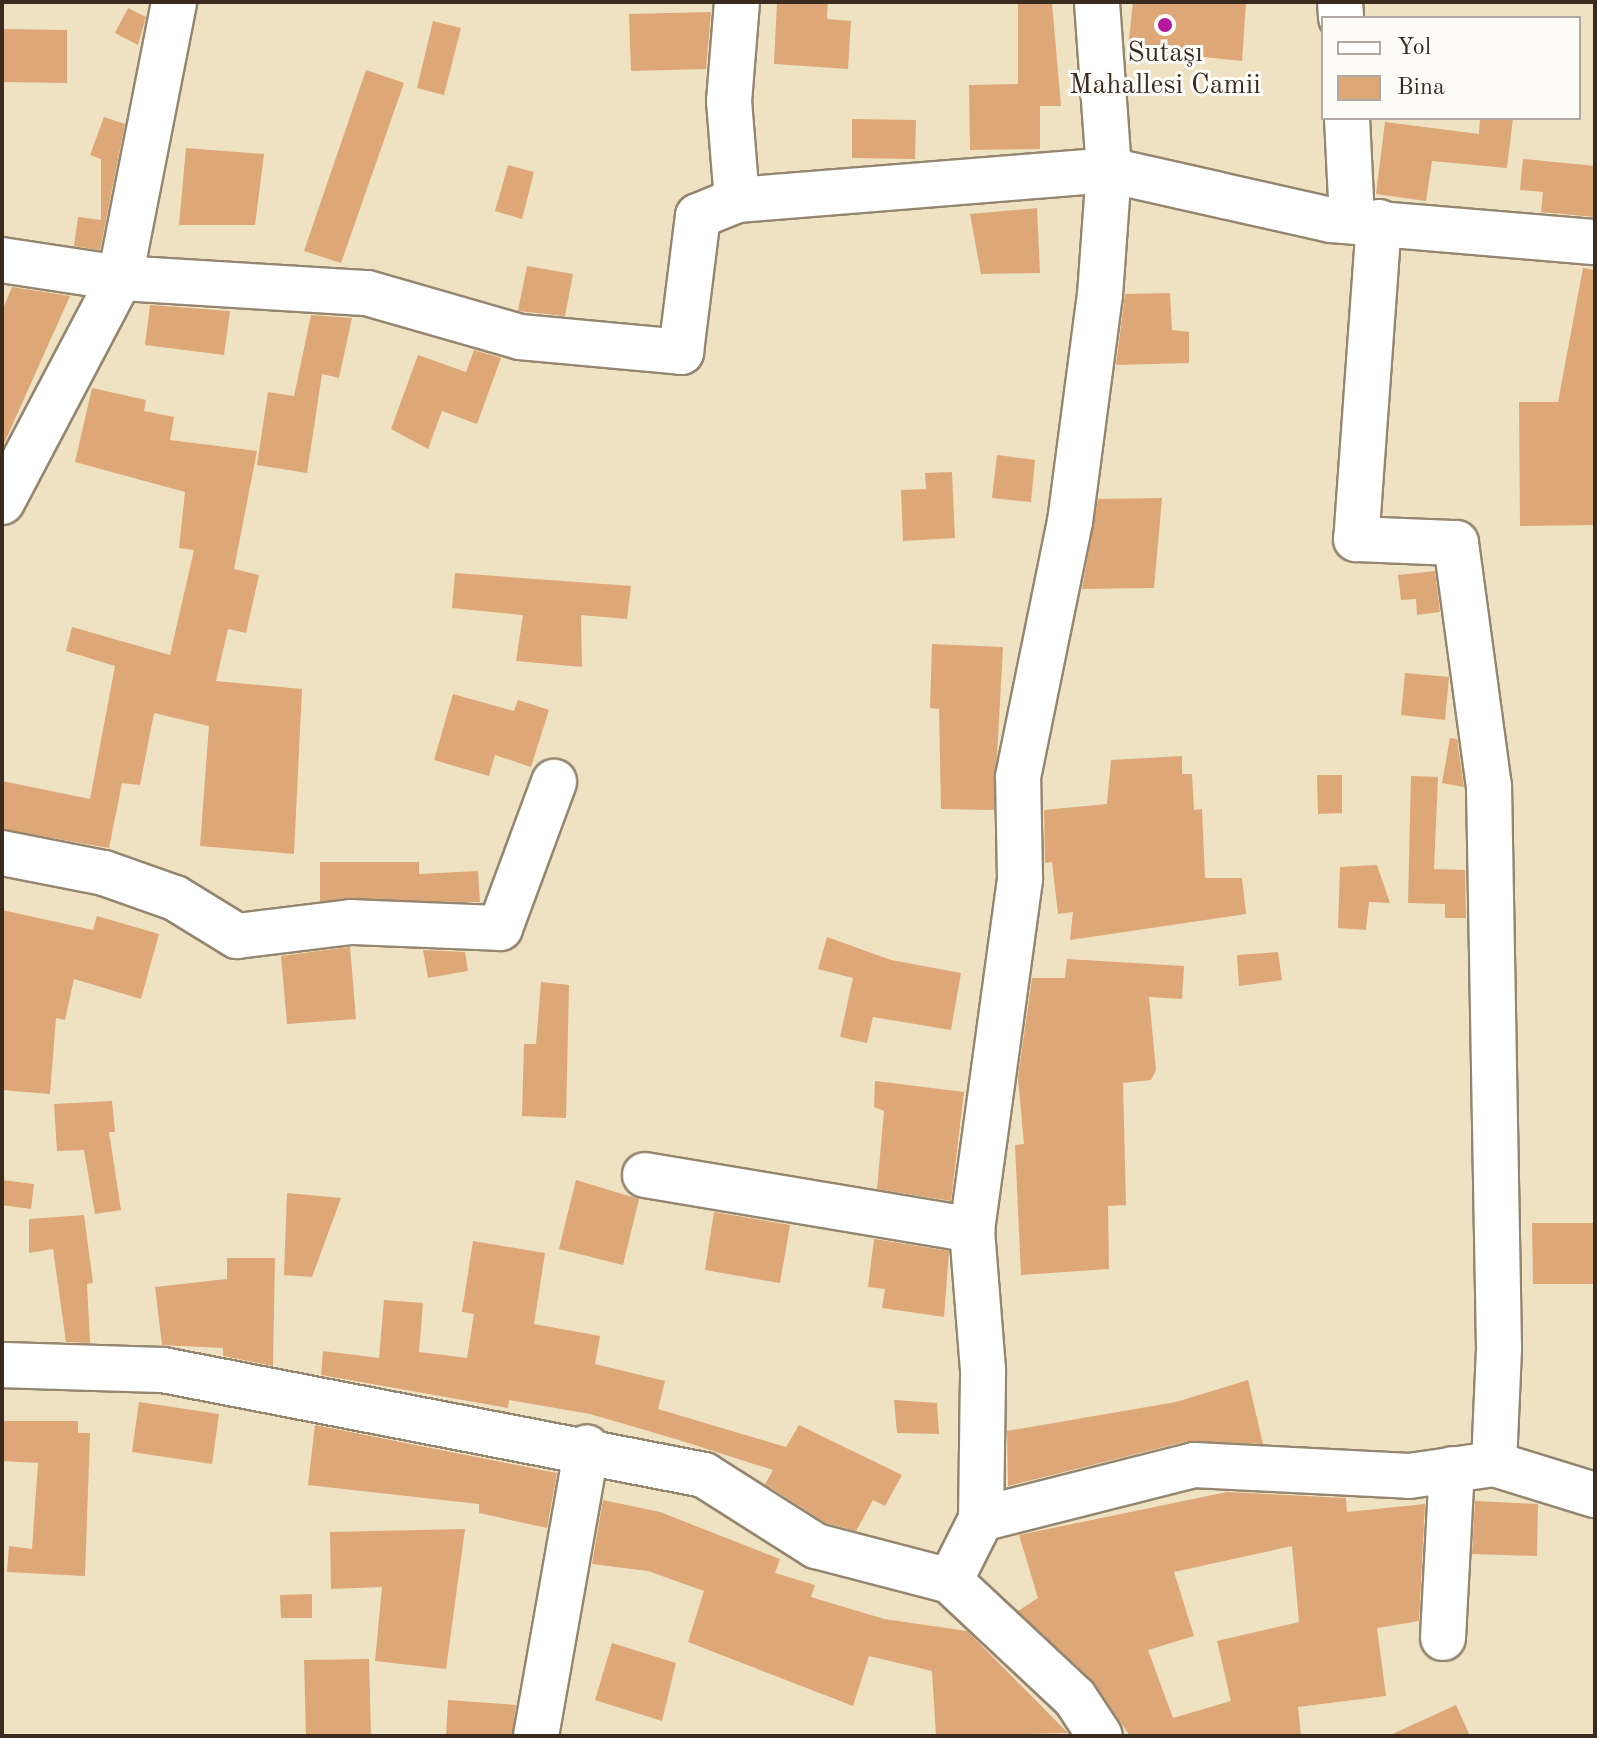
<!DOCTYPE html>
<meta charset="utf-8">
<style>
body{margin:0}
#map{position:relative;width:1597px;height:1738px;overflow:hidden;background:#efe2c2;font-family:"Old Standard TT",serif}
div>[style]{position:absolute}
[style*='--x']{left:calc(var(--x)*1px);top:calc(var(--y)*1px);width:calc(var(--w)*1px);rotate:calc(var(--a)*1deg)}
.building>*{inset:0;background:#dda778}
.roads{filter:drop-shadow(2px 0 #958670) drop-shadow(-2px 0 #958670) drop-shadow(0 2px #958670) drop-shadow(0 -2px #958670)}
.minor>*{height:44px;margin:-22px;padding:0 22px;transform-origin:22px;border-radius:22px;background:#fff}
.dots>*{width:22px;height:22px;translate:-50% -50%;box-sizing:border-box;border:4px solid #fdfcf7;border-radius:50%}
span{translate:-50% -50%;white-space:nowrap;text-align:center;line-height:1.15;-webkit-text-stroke:6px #fdfcf7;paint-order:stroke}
.poi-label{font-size:28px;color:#3b2a1e}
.frame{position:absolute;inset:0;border:4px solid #3b2a1e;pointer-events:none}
.legend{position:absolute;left:1321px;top:16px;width:260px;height:104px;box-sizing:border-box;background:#fdfcf7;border:2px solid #afa8a0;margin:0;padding:10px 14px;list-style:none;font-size:24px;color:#3b2a1e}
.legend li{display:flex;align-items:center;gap:16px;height:40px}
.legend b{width:40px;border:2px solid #afa8a0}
</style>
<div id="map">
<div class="building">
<div style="clip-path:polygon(777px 2px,828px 2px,827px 19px,851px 21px,848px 69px,774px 64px)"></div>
<div style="clip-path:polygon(1018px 2px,1052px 3px,1061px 106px,1040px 106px,1040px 149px,970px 150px,969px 85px,1018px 84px)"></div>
<div style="clip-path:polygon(1133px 2px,1246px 2px,1242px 61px,1128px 49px)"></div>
<div style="clip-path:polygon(128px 8px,146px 17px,138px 45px,115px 33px)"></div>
<div style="clip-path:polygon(711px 12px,706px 69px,631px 71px,629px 14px)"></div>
<div style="clip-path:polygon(433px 21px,461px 28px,444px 95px,417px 88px)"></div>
<div style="clip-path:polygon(2px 29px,67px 30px,67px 83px,2px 82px)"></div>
<div style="clip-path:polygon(366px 70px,404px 83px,341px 263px,304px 251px)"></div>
<div style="clip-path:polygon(104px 117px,125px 124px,100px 250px,74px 246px,78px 217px,101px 220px,101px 159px,90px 155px)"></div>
<div style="clip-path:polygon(1480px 118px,1513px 118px,1507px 168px,1432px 161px,1426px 201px,1376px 194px,1385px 122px,1479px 134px)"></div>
<div style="clip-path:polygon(852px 119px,916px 120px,915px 159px,852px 158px)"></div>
<div style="clip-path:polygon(186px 148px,264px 154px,255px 225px,179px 225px)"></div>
<div style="clip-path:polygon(1523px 159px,1595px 166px,1595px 217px,1541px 212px,1543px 192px,1520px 190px)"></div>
<div style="clip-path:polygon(508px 165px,534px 172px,522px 219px,495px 211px)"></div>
<div style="clip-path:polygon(1037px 208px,1040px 273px,981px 274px,970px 214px)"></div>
<div style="clip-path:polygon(527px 266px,573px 274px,565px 316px,518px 311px)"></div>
<div style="clip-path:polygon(1583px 268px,1595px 270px,1595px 525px,1520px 526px,1519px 402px,1558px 402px)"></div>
<div style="clip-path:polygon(12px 287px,70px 296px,2px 448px,2px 311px)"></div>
<div style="clip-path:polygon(1170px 293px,1172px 330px,1189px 332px,1189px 363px,1116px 365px,1125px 294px)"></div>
<div style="clip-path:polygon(150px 305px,230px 311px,224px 355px,145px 345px)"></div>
<div style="clip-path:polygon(311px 315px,352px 318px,339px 378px,322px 374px,307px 473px,257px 465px,268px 392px,294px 396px)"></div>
<div style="clip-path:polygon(474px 350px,501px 358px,477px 424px,442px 411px,428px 449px,391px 429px,418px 355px,466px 372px)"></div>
<div style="clip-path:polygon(92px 388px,146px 400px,144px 411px,174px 417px,170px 440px,257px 451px,234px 569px,259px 575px,246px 633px,228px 629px,216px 681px,302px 689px,294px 854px,200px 846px,209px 726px,154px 713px,140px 785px,122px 783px,109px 848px,2px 829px,2px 781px,90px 799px,115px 666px,66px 651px,72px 627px,170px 655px,194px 550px,179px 548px,185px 492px,75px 462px)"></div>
<div style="clip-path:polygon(997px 455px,1035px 460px,1031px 502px,992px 498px)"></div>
<div style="clip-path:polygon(952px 472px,955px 538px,903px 541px,901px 490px,926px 489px,925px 473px)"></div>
<div style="clip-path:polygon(1162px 498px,1154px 588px,1082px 589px,1098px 499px)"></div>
<div style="clip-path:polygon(1435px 571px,1440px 612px,1417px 615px,1416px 599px,1401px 600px,1398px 575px)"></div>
<div style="clip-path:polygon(455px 573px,631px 586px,627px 619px,581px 615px,582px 667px,516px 661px,523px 615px,452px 608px)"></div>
<div style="clip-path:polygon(932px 644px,1003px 647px,994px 810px,941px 809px,939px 709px,930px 708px)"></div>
<div style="clip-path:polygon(1405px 673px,1449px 677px,1445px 720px,1401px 715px)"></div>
<div style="clip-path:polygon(453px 694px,514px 711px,518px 700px,549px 710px,531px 767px,495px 755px,489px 776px,434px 760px)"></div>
<div style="clip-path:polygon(1450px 738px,1457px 739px,1464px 787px,1442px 783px)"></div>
<div style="clip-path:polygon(1182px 756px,1182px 774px,1192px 774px,1194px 810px,1202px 809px,1205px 878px,1242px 878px,1246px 914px,1070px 940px,1073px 912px,1058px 914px,1052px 862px,1045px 863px,1044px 810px,1107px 804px,1111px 760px)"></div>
<div style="clip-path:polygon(1317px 775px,1342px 775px,1342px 813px,1318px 814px)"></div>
<div style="clip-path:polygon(1411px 776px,1438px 777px,1434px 869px,1465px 870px,1466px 918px,1445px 918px,1445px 904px,1408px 903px)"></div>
<div style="clip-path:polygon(320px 862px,419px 862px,419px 874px,478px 871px,480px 902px,320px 901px)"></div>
<div style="clip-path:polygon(1377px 865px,1390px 903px,1369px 902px,1366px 930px,1338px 928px,1340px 867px)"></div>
<div style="clip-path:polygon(2px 910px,93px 930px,97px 916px,159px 934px,141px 999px,74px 979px,65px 1020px,56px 1018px,50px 1094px,2px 1090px)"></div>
<div style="clip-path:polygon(827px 937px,891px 960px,961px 973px,951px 1030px,873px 1017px,867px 1043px,840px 1037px,853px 978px,818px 969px)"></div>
<div style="clip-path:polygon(350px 947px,356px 1019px,287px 1024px,281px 956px)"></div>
<div style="clip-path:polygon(423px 950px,465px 952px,468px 971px,428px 978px)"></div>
<div style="clip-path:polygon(1278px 952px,1282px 980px,1239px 986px,1237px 955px)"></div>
<div style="clip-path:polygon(1067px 959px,1184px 966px,1182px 999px,1149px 997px,1156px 1070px,1151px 1080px,1123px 1083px,1126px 1205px,1108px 1206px,1109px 1269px,1021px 1275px,1015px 1145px,1024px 1144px,1018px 1078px,1032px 978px,1065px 978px)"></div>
<div style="clip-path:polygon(541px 982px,569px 985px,566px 1118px,522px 1116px,524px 1044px,536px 1044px)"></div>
<div style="clip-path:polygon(875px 1081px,964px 1092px,951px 1201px,877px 1189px,884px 1111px,874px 1107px)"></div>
<div style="clip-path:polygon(112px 1101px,115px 1132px,109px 1132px,121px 1210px,95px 1214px,84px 1150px,57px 1151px,54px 1104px)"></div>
<div style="clip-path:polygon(2px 1180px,34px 1184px,31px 1209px,2px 1205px)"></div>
<div style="clip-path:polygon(576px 1180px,639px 1199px,623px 1265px,559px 1249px)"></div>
<div style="clip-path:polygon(287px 1193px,341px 1198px,312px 1277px,284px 1275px)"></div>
<div style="clip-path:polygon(714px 1212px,790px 1225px,780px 1283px,705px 1270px)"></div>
<div style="clip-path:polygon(84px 1215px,93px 1283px,87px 1284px,90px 1343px,66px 1342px,53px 1249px,29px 1253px,29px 1219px)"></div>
<div style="clip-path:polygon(1532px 1223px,1595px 1223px,1595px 1284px,1533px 1284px)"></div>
<div style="clip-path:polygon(874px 1239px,949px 1251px,944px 1317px,882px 1308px,885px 1289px,868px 1287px)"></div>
<div style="clip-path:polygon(473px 1241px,545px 1253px,534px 1324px,600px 1336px,595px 1364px,665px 1381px,658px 1409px,786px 1447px,799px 1425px,902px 1475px,885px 1506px,873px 1500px,856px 1531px,826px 1523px,765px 1484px,773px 1470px,679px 1440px,590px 1414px,509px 1400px,508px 1408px,321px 1375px,323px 1351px,379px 1358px,384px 1300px,423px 1303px,419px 1352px,467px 1358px,474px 1314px,462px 1312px)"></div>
<div style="clip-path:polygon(227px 1258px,275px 1258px,273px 1366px,223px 1356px,223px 1348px,162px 1345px,155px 1287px,227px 1279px)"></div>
<div style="clip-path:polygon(1248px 1380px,1263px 1444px,1188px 1441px,1008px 1486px,1007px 1431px,1176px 1402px)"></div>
<div style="clip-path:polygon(894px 1400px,937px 1403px,939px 1434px,897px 1433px)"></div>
<div style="clip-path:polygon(139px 1402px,219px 1414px,212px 1464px,132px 1452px)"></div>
<div style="clip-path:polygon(2px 1421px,78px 1421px,78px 1433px,90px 1433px,85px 1576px,7px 1572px,9px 1546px,32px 1549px,38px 1463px,2px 1461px)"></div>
<div style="clip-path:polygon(315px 1425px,557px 1473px,547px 1528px,479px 1513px,479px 1504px,308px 1485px)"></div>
<div style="clip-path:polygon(evenodd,1227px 1492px,1346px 1498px,1347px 1512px,1425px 1504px,1419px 1621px,1377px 1628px,1386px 1696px,1298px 1707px,1301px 1736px,1130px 1736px,1092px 1680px,1018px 1611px,1038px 1598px,1019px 1535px,1227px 1492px,1292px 1546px,1299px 1622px,1217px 1641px,1231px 1701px,1173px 1718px,1148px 1650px,1194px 1636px,1174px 1572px,1292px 1546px)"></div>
<div style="clip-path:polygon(603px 1500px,660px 1512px,780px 1559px,775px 1573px,815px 1585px,811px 1597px,884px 1619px,967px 1631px,1068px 1733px,936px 1736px,932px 1671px,869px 1656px,853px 1706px,688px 1642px,704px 1591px,648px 1571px,592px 1564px)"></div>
<div style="clip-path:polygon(1475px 1501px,1538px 1504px,1537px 1556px,1472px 1554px)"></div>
<div style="clip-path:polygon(465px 1529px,446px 1669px,375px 1661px,382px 1587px,331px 1589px,330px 1532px)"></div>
<div style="clip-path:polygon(312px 1594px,312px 1618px,281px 1618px,280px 1595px)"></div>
<div style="clip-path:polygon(612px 1643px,676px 1663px,662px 1721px,595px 1700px)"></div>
<div style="clip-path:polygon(369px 1659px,371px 1736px,306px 1736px,304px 1660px)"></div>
<div style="clip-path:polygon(448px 1700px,516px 1705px,512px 1736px,446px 1736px)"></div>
<div style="clip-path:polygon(1456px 1705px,1470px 1736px,1388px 1736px)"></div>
</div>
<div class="roads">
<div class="minor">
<div style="--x:737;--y:2;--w:99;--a:94.6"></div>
<div style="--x:729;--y:101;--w:99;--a:85.4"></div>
<div style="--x:1340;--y:2;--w:16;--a:86"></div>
<div style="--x:1347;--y:118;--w:103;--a:87.2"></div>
<div style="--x:1379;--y:222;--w:318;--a:94.1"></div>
<div style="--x:1356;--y:539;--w:100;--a:2.3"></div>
<div style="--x:1456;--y:543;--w:245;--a:82.3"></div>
<div style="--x:1489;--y:786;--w:563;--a:88.98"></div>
<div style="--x:1499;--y:1349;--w:115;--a:92.5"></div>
<div style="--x:2;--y:260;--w:119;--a:8.7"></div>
<div style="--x:120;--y:278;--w:281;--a:-78.9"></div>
<div style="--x:2;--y:502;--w:253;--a:-62.2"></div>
<div style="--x:120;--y:278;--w:247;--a:3.5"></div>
<div style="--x:367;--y:293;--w:159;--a:16"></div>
<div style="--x:520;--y:337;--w:162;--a:5.3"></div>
<div style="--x:681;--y:352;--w:137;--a:-82.9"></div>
<div style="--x:698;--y:216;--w:42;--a:-22.3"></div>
<div style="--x:737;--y:200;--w:373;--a:-4.6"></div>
<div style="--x:1109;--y:170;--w:228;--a:12.7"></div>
<div style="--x:1331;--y:220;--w:265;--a:4.8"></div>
<div style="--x:2;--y:853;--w:104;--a:11.1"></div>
<div style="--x:104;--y:873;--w:75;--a:19.4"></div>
<div style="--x:175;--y:898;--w:73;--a:31.5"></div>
<div style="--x:237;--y:936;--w:115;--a:-7"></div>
<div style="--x:351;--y:922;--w:149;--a:2.3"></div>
<div style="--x:500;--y:928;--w:156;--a:-69.7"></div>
<div style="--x:645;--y:1175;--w:332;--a:9.5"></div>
<div style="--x:2;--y:1365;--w:161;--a:1.8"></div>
<div style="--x:163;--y:1370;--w:551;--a:10.98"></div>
<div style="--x:704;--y:1475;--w:133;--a:32.4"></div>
<div style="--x:816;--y:1546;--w:138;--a:14.6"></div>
<div style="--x:950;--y:1581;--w:171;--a:43.1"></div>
<div style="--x:1075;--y:1698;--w:45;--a:56.7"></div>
<div style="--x:981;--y:1519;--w:220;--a:-14.2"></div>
<div style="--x:1194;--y:1465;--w:215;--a:2.9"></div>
<div style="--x:1409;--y:1476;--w:86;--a:-8"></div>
<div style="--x:1494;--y:1464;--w:106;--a:17.1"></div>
<div style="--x:950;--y:1581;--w:69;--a:-63.4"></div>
<div style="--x:981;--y:1519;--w:149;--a:-89.2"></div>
<div style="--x:983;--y:1370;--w:140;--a:-94.5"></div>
<div style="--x:972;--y:1230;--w:355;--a:-82.2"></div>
<div style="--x:1020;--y:878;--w:101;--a:-91.1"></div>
<div style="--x:1018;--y:777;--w:260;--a:-78.5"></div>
<div style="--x:1070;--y:522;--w:229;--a:-82.5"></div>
<div style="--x:1100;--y:295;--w:125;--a:-85.9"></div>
<div style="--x:1109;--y:170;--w:168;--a:-94.1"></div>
<div style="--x:1443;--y:1638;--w:169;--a:-87"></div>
<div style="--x:536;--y:1736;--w:293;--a:-80"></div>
</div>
</div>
<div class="dots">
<div style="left:1165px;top:25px;background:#b5179e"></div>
</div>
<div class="poi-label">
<span style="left:1165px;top:70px">Sutaşı<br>Mahallesi Camii</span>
</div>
<div class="frame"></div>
<ul class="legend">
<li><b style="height:10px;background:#fff"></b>Yol</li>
<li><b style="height:22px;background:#dda778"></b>Bina</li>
</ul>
</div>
